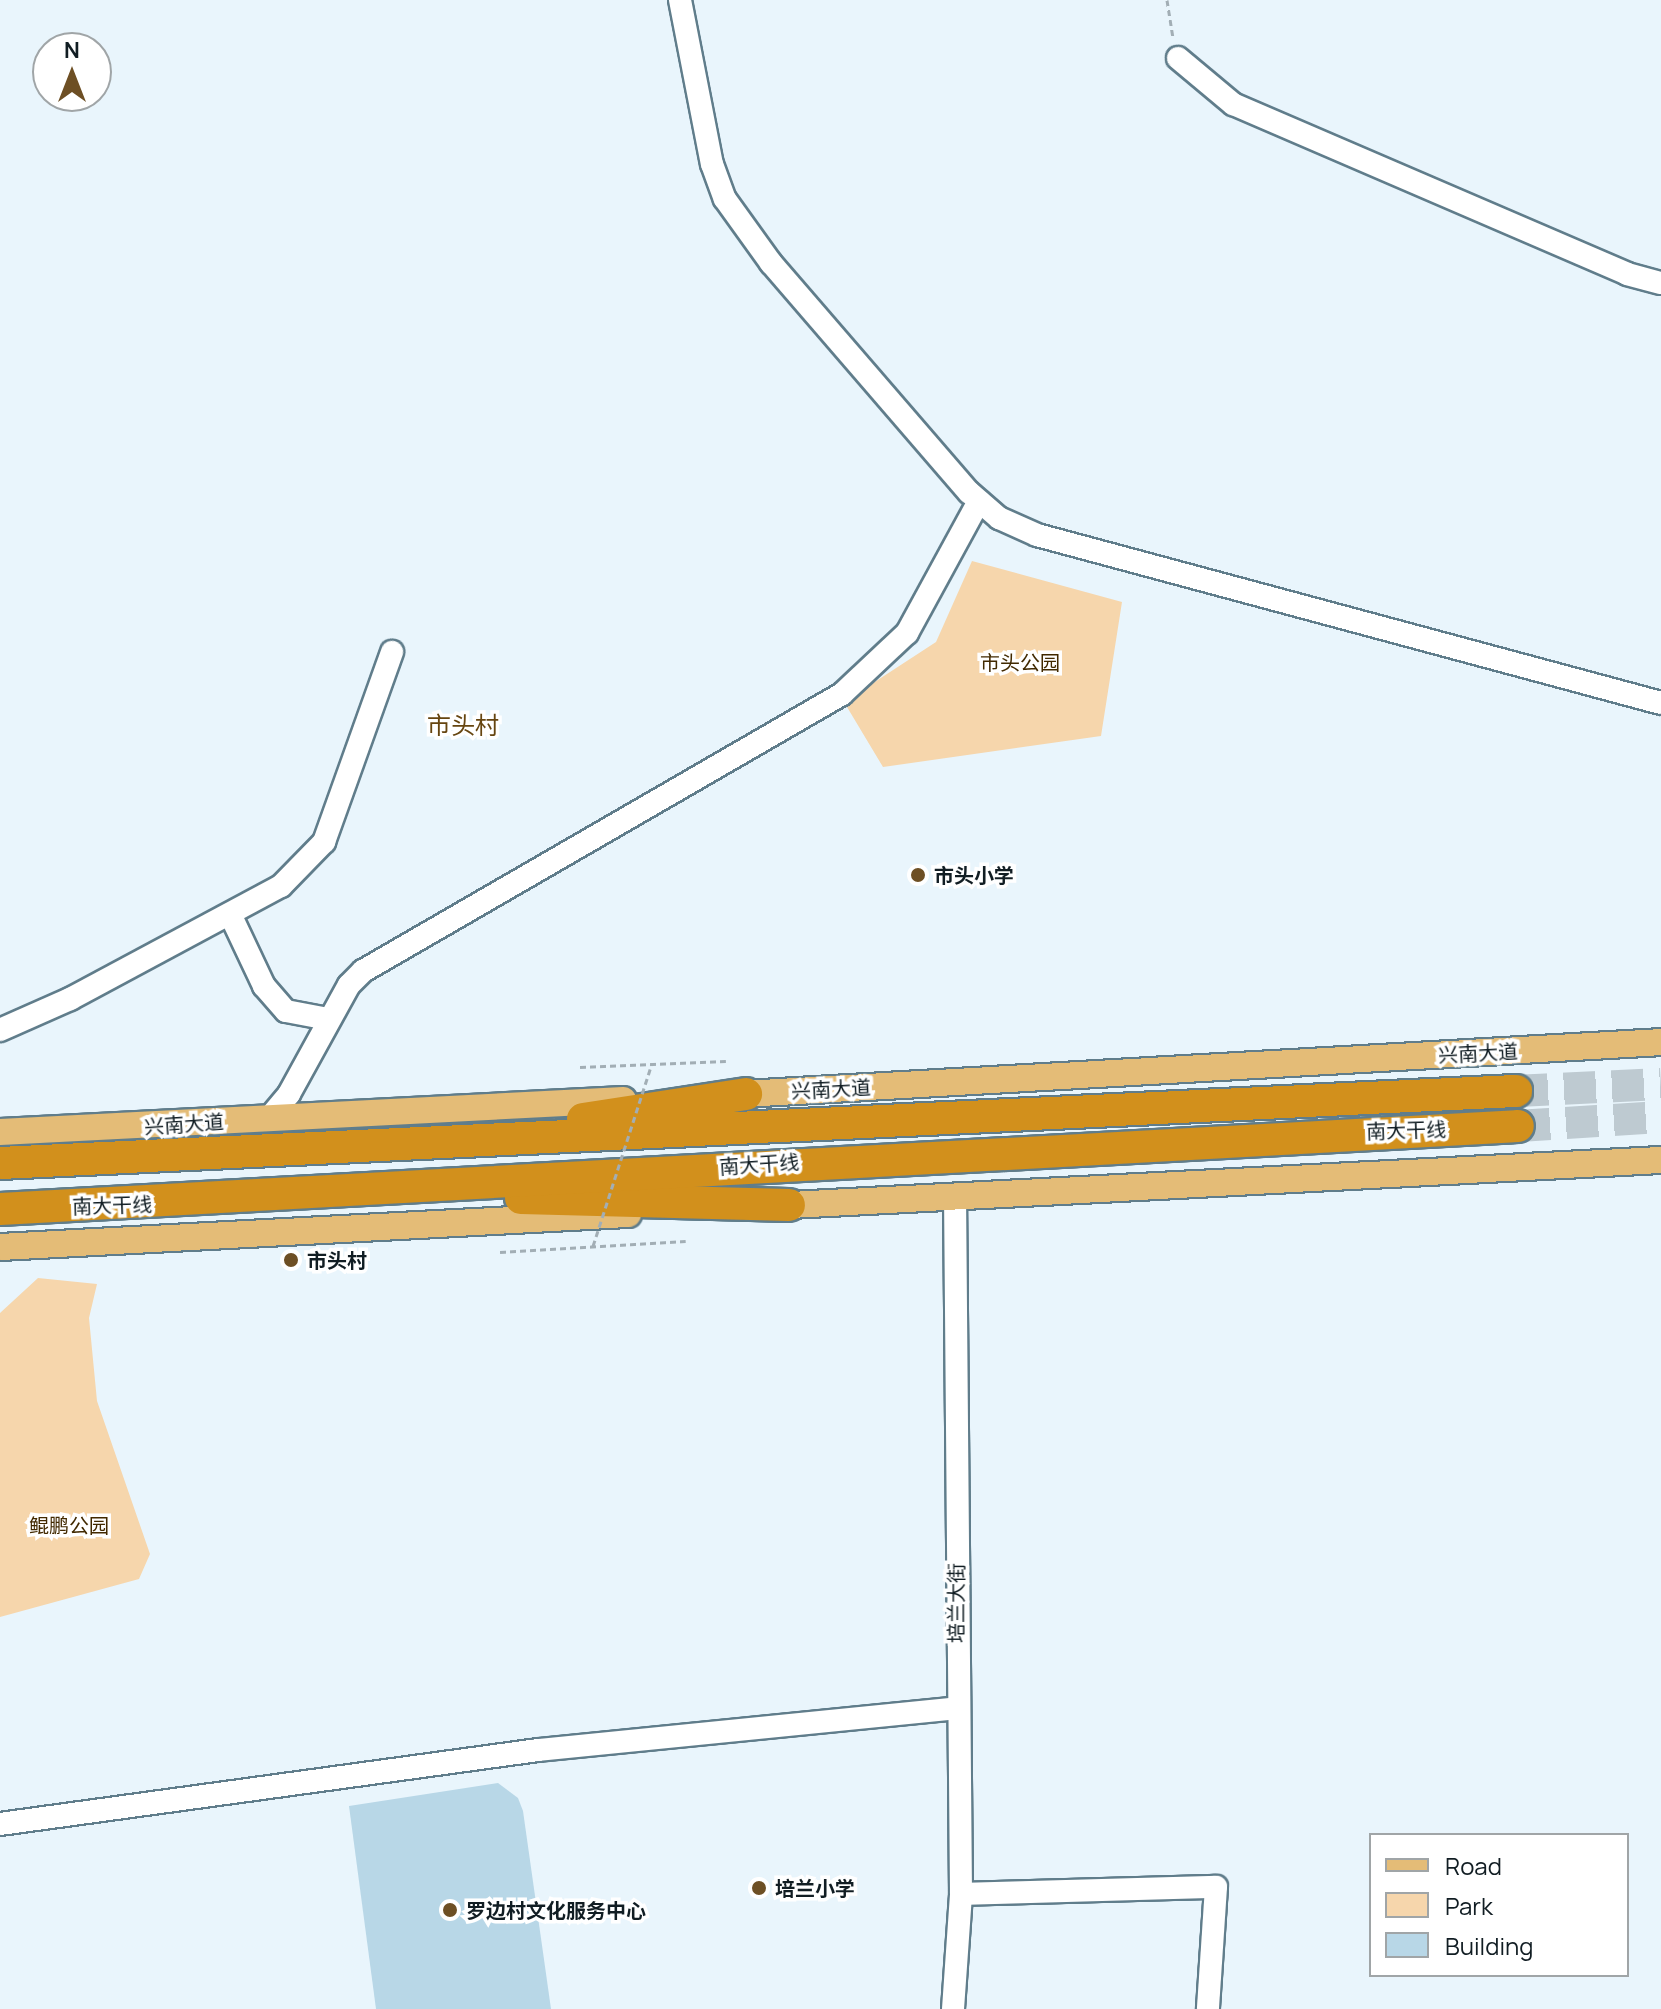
<!DOCTYPE html>
<meta charset="utf-8">
<style>
body{margin:0}
#map{position:relative;width:1661px;height:2009px;overflow:hidden;background:#e9f5fc;font-family:Manrope,"Noto Sans SC",sans-serif}
div>[style]{position:absolute}
[style*='--x']{left:calc(var(--x)*1px);top:calc(var(--y)*1px);width:calc(var(--w)*1px);rotate:calc(var(--a)*1deg)}
.green>*{inset:0;background:#f6d6ac}
.building>*{inset:0;background:#b8d7e7}
.highway-tunnel>*{height:32px;margin-top:-16px;transform-origin:0;background:repeating-linear-gradient(90deg,#becad1 0 32px,transparent 0 48px)}
.path>*{height:3px;margin-top:-1.5px;transform-origin:0;background:repeating-linear-gradient(90deg,#a2aeb5 0 6px,transparent 0 10px)}
.roads{filter:drop-shadow(2px 0 #607d8b) drop-shadow(-2px 0 #607d8b) drop-shadow(0 2px #607d8b) drop-shadow(0 -2px #607d8b)}
.minor>*{height:22px;margin:-11px;padding:0 11px;transform-origin:11px;border-radius:11px;background:#fff}
.major>*{height:26px;margin:-13px;padding:0 13px;transform-origin:13px;border-radius:13px;background:#e4bc77}
.highway>*{height:32px;margin:-16px;padding:0 16px;transform-origin:16px;border-radius:16px;background:#d2901c}
.path-bridge>*{height:3px;margin-top:-1.5px;transform-origin:0;background:repeating-linear-gradient(90deg,#a2aeb5 0 6px,transparent 0 10px)}
.dots>*{width:22px;height:22px;translate:-50% -50%;box-sizing:border-box;border:4px solid #fff;border-radius:50%}
span{translate:-50% -50%;white-space:nowrap;text-align:center;line-height:1.15;-webkit-text-stroke:7px #fff;paint-order:stroke}
.park-label{font-size:20px;color:#412900}
.poi-label{font-size:20px;color:#111d23;font-weight:700}
.left{translate:0 -50%;text-align:left}
.street-label{font-size:20px;color:#111d23}
.quarter-label{font-size:24px;color:#664510}
.legend{position:absolute;left:1369px;top:1833px;width:260px;height:144px;box-sizing:border-box;background:#fff;border:2px solid #a0a5a7;margin:0;padding:10px 14px;list-style:none;font-size:24px;color:#111d23}
.legend li{display:flex;align-items:center;gap:16px;height:40px}
.legend b{width:40px;border:2px solid #a0a5a7}
.north{position:absolute;left:32px;top:32px;width:80px;height:80px;box-sizing:border-box;background:#fff;border:2px solid #a0a5a7;border-radius:50%;rotate:0deg;font-size:22px;font-weight:700;line-height:32px;text-align:center;color:#111d23}
.north::after{content:'';display:block;margin:auto;width:28px;height:36px;background:#6d4f24;clip-path:polygon(50% 0,100% 100%,50% 72%,0 100%)}
</style>
<div id="map">
<div class="green">
<div style="clip-path:polygon(972px 561px,1122px 602px,1101px 736px,883px 767px,844px 702px,936px 642px)"></div>
<div style="clip-path:polygon(38px 1278px,97px 1284px,89px 1318px,97px 1401px,150px 1554px,139px 1579px,0 1617px,0 1313px)"></div>
</div>
<div class="building">
<div style="clip-path:polygon(498px 1783px,518px 1798px,523px 1811px,551px 2009px,376px 2009px,349px 1806px)"></div>
</div>
<div class="highway-tunnel">
<div style="--x:1516;--y:1091;--w:145;--a:-2.8"></div>
<div style="--x:1518;--y:1126;--w:143;--a:-3.6"></div>
</div>
<div class="path">
<div style="--x:1167;--y:0;--w:39;--a:81"></div>
<div style="--x:580;--y:1067;--w:146;--a:-2.4"></div>
<div style="--x:500;--y:1252;--w:186;--a:-3.4"></div>
</div>
<div class="roads">
<div class="minor">
<div style="--x:680;--y:0;--w:167;--a:79"></div>
<div style="--x:712;--y:164;--w:37;--a:70"></div>
<div style="--x:725;--y:199;--w:79;--a:54.3"></div>
<div style="--x:771;--y:263;--w:303;--a:49.2"></div>
<div style="--x:969;--y:492;--w:40;--a:41"></div>
<div style="--x:999;--y:518;--w:42;--a:24.1"></div>
<div style="--x:1037;--y:535;--w:646;--a:15.07"></div>
<div style="--x:1178;--y:58;--w:72;--a:39.9"></div>
<div style="--x:1233;--y:104;--w:429;--a:23.3"></div>
<div style="--x:1627;--y:274;--w:35;--a:15"></div>
<div style="--x:230;--y:914;--w:80;--a:64.7"></div>
<div style="--x:264;--y:986;--w:33;--a:49"></div>
<div style="--x:286;--y:1011;--w:43;--a:10.8"></div>
<div style="--x:0;--y:1030;--w:77;--a:-23.9"></div>
<div style="--x:70;--y:999;--w:239;--a:-28.2"></div>
<div style="--x:281;--y:886;--w:62;--a:-45.7"></div>
<div style="--x:324;--y:842;--w:202;--a:-70.3"></div>
<div style="--x:269;--y:1118;--w:31;--a:-50"></div>
<div style="--x:289;--y:1094;--w:124;--a:-61.2"></div>
<div style="--x:349;--y:985;--w:20;--a:-45"></div>
<div style="--x:363;--y:971;--w:553;--a:-30.04"></div>
<div style="--x:842;--y:694;--w:89;--a:-43.2"></div>
<div style="--x:907;--y:633;--w:150;--a:-61.4"></div>
<div style="--x:0;--y:1824;--w:543;--a:-7.83"></div>
<div style="--x:538;--y:1750;--w:421;--a:-5.7"></div>
<div style="--x:961;--y:1894;--w:255;--a:-1.6"></div>
<div style="--x:1216;--y:1887;--w:122;--a:93.8"></div>
<div style="--x:953;--y:2009;--w:115;--a:-86"></div>
<div style="--x:961;--y:1894;--w:697;--a:-90.49"></div>
</div>
<div class="major">
<div style="--x:726;--y:1095;--w:937;--a:-3.24"></div>
<div style="--x:0;--y:1132;--w:624;--a:-2.94"></div>
<div style="--x:771;--y:1206;--w:891;--a:-2.96"></div>
<div style="--x:0;--y:1247;--w:629;--a:-3.01"></div>
</div>
<div class="highway">
<div style="--x:583;--y:1119;--w:165;--a:-8.7"></div>
<div style="--x:0;--y:1163;--w:1518;--a:-2.72"></div>
<div style="--x:521;--y:1198;--w:268;--a:1.5"></div>
<div style="--x:0;--y:1209;--w:1520;--a:-3.13"></div>
</div>
</div>
<div class="path-bridge">
<div style="--x:593;--y:1246;--w:192;--a:-72.1"></div>
</div>
<div class="dots">
<div style="left:918px;top:875px;background:#6d4f24"></div>
<div style="left:291px;top:1260px;background:#6d4f24"></div>
<div style="left:759px;top:1888px;background:#6d4f24"></div>
<div style="left:450px;top:1910px;background:#6d4f24"></div>
</div>
<div class="park-label">
<span style="left:1020px;top:662px">市头公园</span>
<span style="left:69px;top:1525px">鲲鹏公园</span>
</div>
<div class="poi-label">
<span class="left" style="left:934px;top:875px">市头小学</span>
<span class="left" style="left:307px;top:1260px">市头村</span>
<span class="left" style="left:775px;top:1888px">培兰小学</span>
<span class="left" style="left:466px;top:1910px">罗边村文化服务中心</span>
</div>
<div class="street-label">
<span style="left:1478px;top:1053px;rotate:-3deg">兴南大道</span>
<span style="left:831px;top:1089px;rotate:-3deg">兴南大道</span>
<span style="left:184px;top:1124px;rotate:-4deg">兴南大道</span>
<span style="left:1406px;top:1130px;rotate:-2deg">南大干线</span>
<span style="left:759px;top:1164px;rotate:-4deg">南大干线</span>
<span style="left:112px;top:1205px;rotate:-2deg">南大干线</span>
<span style="left:956px;top:1603px;rotate:-90deg">培兰大街</span>
</div>
<div class="quarter-label">
<span style="left:463px;top:725px">市头村</span>
</div>
<ul class="legend">
<li><b style="height:10px;background:#e4bc77"></b>Road</li>
<li><b style="height:22px;background:#f6d6ac"></b>Park</li>
<li><b style="height:22px;background:#b8d7e7"></b>Building</li>
</ul>
<div class="north">N</div>
</div>
